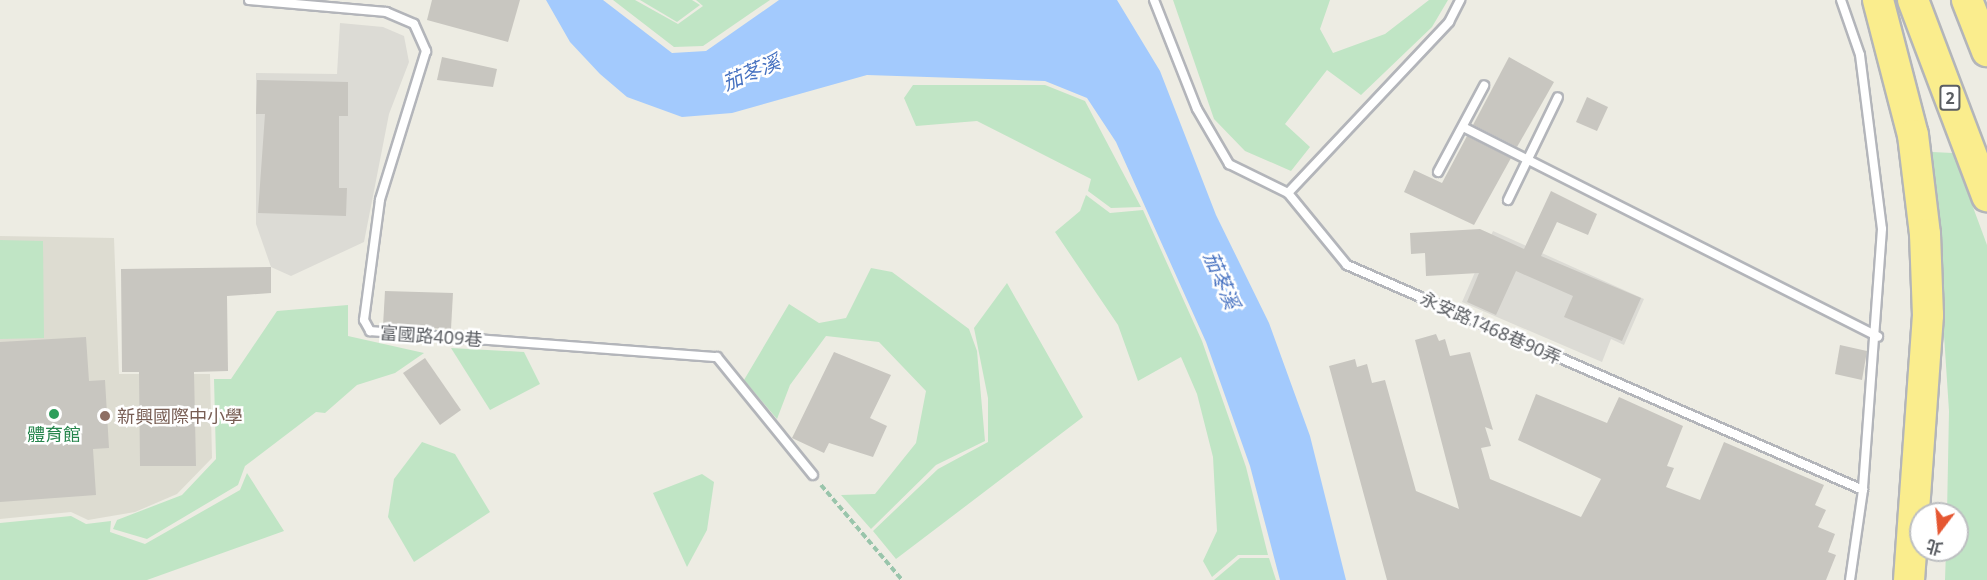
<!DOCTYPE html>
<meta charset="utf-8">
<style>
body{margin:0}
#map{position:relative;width:1987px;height:580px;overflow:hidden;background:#edece3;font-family:"Noto Sans","Noto Sans TC",sans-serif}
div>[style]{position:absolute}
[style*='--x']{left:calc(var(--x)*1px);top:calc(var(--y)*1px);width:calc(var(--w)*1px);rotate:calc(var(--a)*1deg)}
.industrial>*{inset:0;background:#dcdbd5}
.education>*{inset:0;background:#dddcd1}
.green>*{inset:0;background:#c0e5c5}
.water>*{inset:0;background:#a3cafd}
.building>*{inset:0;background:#c8c6c0}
.path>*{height:4px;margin-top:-2px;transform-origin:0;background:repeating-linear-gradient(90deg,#99c5ab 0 6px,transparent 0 9px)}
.roads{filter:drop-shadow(2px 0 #b3b5ba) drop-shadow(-2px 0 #b3b5ba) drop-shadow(0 2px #b3b5ba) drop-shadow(0 -2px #b3b5ba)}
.lane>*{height:8px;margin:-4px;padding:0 4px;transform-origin:4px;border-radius:4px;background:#fff}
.highway>*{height:30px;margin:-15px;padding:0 15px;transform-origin:15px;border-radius:15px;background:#faed8d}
.dots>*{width:16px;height:16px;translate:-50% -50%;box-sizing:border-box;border:3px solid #fff;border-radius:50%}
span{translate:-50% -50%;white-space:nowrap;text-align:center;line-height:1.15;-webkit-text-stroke:5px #fff;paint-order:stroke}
.shield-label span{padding:2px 4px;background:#fff;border:2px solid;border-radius:4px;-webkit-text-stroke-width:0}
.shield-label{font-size:16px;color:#5b5e63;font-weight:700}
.street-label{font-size:18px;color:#5b5e63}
.education-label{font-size:18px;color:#785e54}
.left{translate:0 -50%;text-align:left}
.leisure-label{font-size:18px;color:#27864d}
.water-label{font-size:20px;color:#4671c0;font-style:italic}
.north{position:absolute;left:1909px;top:502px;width:60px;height:60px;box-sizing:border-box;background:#fff;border:2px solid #bdbfc1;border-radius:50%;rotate:196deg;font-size:16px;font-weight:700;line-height:24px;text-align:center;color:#5b5e63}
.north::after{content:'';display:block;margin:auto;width:21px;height:27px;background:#e55732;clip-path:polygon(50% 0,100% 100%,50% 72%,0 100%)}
</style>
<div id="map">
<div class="industrial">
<div style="clip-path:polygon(340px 23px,383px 27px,404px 36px,409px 62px,389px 114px,364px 242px,291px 276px,271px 267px,256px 224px,256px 73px,337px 74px)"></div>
<div style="clip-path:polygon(1493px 231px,1644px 299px,1624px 345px,1611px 339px,1602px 362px,1462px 302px)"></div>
</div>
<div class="education">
<div style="clip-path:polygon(0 236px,114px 238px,119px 374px,210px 374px,212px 458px,177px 494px,135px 512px,88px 520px,71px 512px,0 519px)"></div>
</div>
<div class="green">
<div style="clip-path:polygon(613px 0,635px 0,678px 24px,703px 6px,696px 0,770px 0,703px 46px,674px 47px)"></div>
<div style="clip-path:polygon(640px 0,692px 0,700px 5px,677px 22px)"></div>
<div style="clip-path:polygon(1173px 0,1330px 0,1320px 29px,1333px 53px,1385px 34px,1429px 0,1448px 0,1432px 27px,1361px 95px,1327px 70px,1285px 124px,1310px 147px,1291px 171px,1245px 151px,1214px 119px)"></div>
<div style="clip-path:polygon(913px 85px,1045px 85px,1085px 101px,1141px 207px,1111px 208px,1088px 191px,1091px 179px,977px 121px,916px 126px,904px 98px)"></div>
<div style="clip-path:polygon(1932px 152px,1953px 153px,1987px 245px,1987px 580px,1945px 580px,1946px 550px,1957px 550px,1957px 514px,1947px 514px,1949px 411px)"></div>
<div style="clip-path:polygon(1086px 195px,1110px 213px,1143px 210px,1202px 341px,1246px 467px,1268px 555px,1238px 555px,1212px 577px,1203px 561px,1217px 531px,1213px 457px,1197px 394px,1181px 357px,1138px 381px,1118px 325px,1055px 232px,1080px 211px)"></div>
<div style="clip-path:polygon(0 240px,43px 241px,44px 338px,0 339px)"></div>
<div style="clip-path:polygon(871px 268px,892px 272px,969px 329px,977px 351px,985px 441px,936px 465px,871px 529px,841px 495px,875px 494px,916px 443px,926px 391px,879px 342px,826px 336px,790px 385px,777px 419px,744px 380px,789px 304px,819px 323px,846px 318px)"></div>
<div style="clip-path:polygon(1007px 283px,1083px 417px,896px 559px,873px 531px,938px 469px,988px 442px,988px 398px,974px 328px)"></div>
<div style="clip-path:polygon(348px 305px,348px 336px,424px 353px,395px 373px,357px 385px,325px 413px,316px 412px,245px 466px,238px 485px,147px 539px,113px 529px,117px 520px,182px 495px,216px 459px,214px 379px,231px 379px,277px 311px)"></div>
<div style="clip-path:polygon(451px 348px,524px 352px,540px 384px,490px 410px)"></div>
<div style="clip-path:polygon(422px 442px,455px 454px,490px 512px,414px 562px,388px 517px,394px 479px)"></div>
<div style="clip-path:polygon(247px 473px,284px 531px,147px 580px,0 580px,0 523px,71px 516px,86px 524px,111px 521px,110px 532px,145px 544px,240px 490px)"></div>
<div style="clip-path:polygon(702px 474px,714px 482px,707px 530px,687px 567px,653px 493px)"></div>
<div style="clip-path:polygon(1240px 558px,1269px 558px,1276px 580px,1214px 580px)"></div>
</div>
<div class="water">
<div style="clip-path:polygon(546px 0,603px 0,672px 53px,706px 51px,779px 0,1117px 0,1160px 71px,1216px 215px,1269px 323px,1310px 436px,1346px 580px,1280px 580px,1250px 466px,1206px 342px,1116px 142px,1087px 98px,1045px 81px,867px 75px,732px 113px,682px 117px,627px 97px,600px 74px,570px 42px)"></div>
</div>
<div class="building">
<div style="clip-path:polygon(432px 0,520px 0,508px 42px,427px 20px)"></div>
<div style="clip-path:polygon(442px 57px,497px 69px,493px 87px,437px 80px)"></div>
<div style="clip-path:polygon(1509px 57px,1554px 82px,1517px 147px,1473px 125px)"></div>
<div style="clip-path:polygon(257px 80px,348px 82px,348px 116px,339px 116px,339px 188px,347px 188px,346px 216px,258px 213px,265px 114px,256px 114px)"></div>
<div style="clip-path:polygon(1587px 97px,1608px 107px,1597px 131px,1576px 122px)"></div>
<div style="clip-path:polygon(1467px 136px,1511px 158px,1474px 225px,1404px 192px,1414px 170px,1442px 183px)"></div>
<div style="clip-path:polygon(1551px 191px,1597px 214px,1588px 235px,1557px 222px,1541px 256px,1641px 298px,1622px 341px,1564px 317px,1573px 296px,1516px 271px,1496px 315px,1467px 302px,1479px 273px,1426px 276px,1425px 253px,1411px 254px,1410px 233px,1480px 229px,1524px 249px)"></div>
<div style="clip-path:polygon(271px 267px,271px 293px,227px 296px,228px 371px,194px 372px,196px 466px,140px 466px,139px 372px,122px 372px,121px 269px)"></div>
<div style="clip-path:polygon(385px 291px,453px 293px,451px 329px,383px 326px)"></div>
<div style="clip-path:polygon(1436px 334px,1439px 341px,1445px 339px,1450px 356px,1470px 352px,1493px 430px,1485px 427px,1491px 446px,1481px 448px,1490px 479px,1581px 517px,1601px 479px,1518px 440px,1536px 394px,1607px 423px,1619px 397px,1683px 426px,1667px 466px,1674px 468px,1666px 487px,1700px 500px,1724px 442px,1824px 485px,1815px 505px,1826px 510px,1818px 527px,1835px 534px,1828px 552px,1836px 555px,1826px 580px,1387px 580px,1329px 366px,1355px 359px,1357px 367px,1367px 364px,1372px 383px,1385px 380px,1416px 491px,1459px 509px,1415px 340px)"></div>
<div style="clip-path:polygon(86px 337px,89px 381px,105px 380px,109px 448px,93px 449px,96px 495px,0 502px,0 342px)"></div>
<div style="clip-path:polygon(1840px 345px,1867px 351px,1862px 380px,1835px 374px)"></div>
<div style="clip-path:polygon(834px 352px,891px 375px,870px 418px,887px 426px,873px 457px,829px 443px,824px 453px,792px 438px)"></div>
<div style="clip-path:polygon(425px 358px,461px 410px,440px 425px,403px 373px)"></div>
</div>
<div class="path">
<div style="--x:821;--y:485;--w:125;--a:49.5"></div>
</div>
<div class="roads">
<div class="lane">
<div style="--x:249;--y:0;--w:138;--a:5"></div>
<div style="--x:386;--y:12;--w:30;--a:23"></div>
<div style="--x:414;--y:24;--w:30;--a:66"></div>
<div style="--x:426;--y:51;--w:156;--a:107.2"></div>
<div style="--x:380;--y:200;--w:121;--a:97.6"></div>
<div style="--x:364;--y:320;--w:13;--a:61"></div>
<div style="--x:370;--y:331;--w:348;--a:4.3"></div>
<div style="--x:717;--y:357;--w:152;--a:50.9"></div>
<div style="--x:1154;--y:0;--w:117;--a:68.5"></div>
<div style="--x:1197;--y:109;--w:64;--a:59.8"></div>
<div style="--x:1229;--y:164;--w:66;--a:26.2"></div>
<div style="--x:1288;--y:193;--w:93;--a:50.7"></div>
<div style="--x:1347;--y:265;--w:563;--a:23.56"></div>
<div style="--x:1863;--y:490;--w:91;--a:98.2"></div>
<div style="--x:1841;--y:0;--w:58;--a:70.9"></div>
<div style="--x:1860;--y:55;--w:175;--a:82.8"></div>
<div style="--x:1882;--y:229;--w:262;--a:94.2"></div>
<div style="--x:1463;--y:127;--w:465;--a:26.8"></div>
<div style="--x:1438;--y:172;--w:98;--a:-61.9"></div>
<div style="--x:1288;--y:193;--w:235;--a:-46.7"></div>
<div style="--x:1449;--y:22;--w:25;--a:-63"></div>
<div style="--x:1508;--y:200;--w:114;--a:-64.1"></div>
</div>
<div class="highway">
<div style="--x:1878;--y:0;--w:139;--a:75.5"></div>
<div style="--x:1913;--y:135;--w:100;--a:83.1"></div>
<div style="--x:1925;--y:234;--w:81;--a:87.9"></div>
<div style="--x:1928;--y:315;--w:266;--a:94.1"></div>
<div style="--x:1913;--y:0;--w:210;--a:69.3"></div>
<div style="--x:1967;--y:0;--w:55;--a:68.6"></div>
</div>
</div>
<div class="dots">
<div style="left:54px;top:414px;background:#2e9e5b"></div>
<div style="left:105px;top:416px;background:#8d6e63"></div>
</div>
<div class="shield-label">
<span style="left:1950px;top:98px">2</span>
</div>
<div class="street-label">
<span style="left:1491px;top:328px;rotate:24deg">永安路1468巷90弄</span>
<span style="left:431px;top:336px;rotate:4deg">富國路409巷</span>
</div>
<div class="education-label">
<span class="left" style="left:117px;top:416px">新興國際中小學</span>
</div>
<div class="leisure-label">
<span style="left:54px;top:434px">體育館</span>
</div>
<div class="water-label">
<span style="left:751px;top:72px;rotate:-23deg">茄苳溪</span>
<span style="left:1222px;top:280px;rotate:67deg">茄苳溪</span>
</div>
<div class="north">北</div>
</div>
